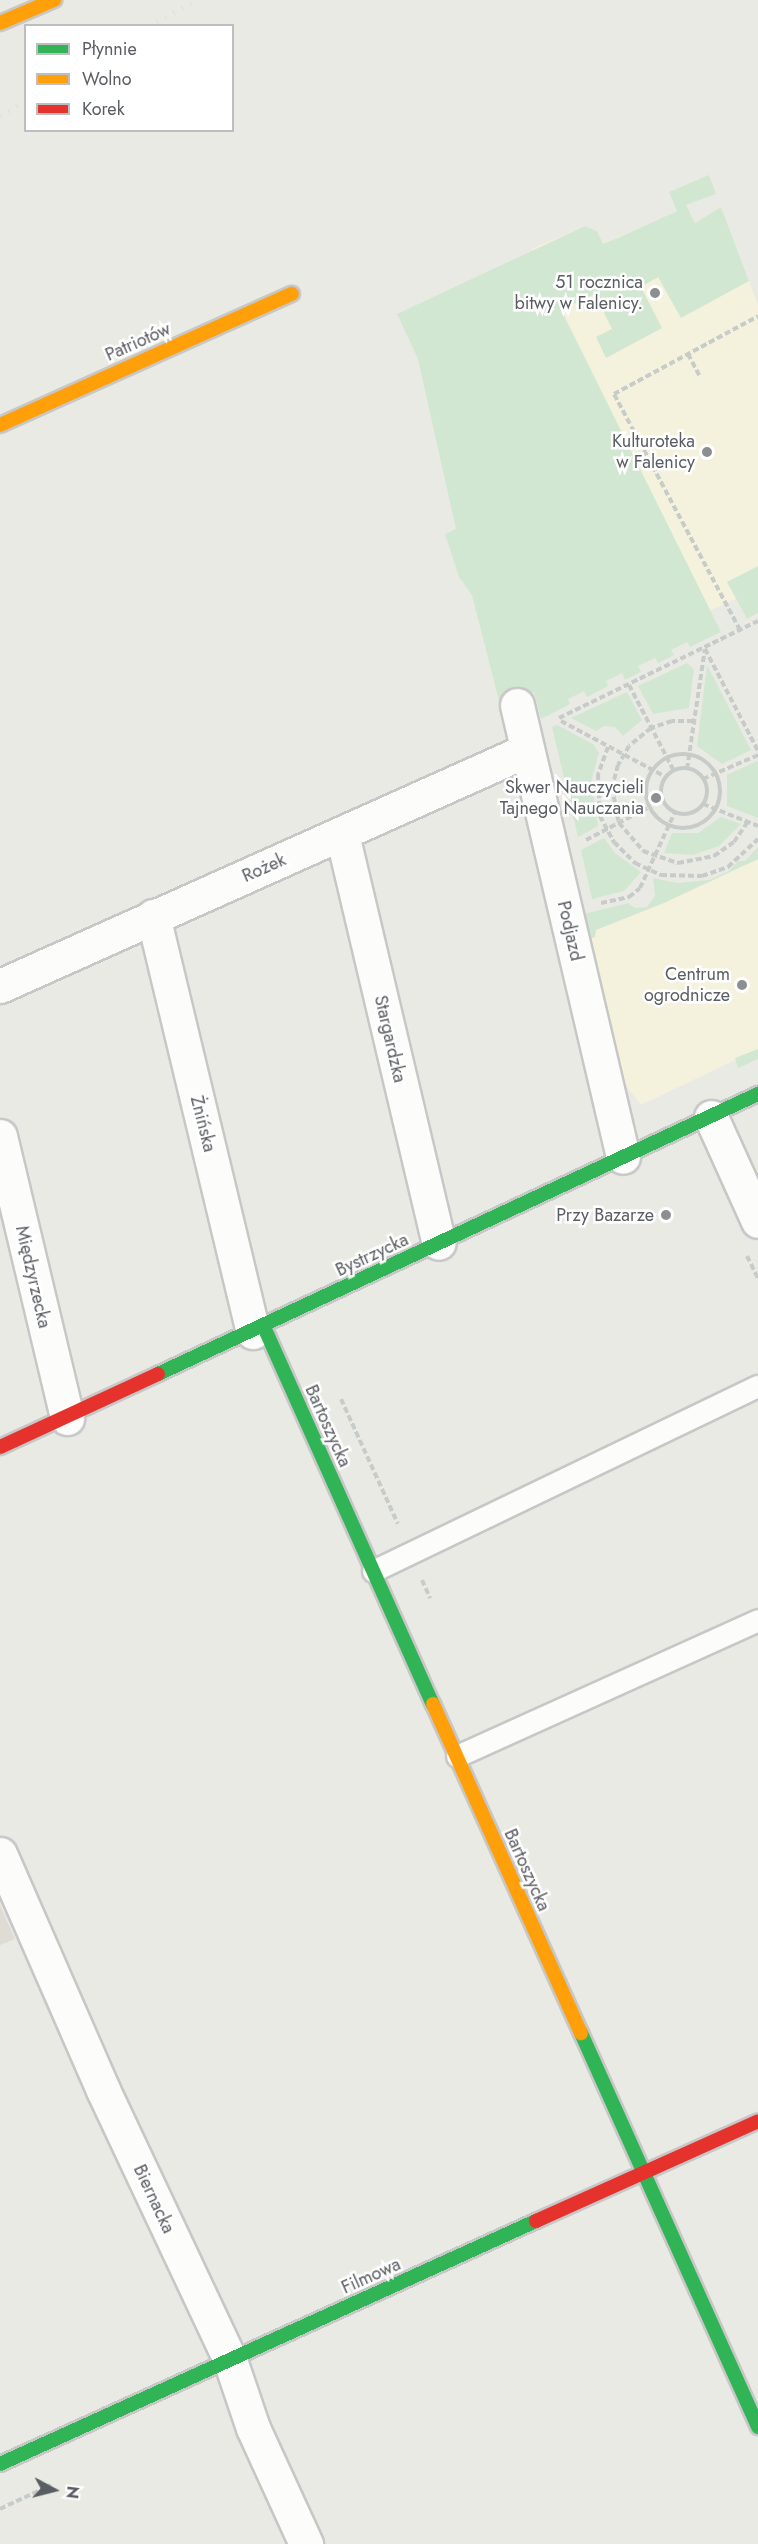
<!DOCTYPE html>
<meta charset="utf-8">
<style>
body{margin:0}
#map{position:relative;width:758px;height:2544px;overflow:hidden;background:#eaeae5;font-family:Jost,sans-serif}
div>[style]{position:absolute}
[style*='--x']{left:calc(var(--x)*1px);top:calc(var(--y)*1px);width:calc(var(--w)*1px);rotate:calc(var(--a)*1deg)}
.commercial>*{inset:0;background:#f4f1dd}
.education>*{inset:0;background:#dedcd4}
.green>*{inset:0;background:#d2e7d1}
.path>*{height:4px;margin-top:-2px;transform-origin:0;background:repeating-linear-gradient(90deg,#c7ccc9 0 6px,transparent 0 9px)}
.path>.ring{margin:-2px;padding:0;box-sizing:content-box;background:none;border:4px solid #c7ccc9;border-radius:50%}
.roads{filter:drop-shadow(2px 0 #c7c7c7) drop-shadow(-2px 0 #c7c7c7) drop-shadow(0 2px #c7c7c7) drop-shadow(0 -2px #c7c7c7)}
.lane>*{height:21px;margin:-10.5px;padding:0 10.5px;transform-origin:10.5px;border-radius:10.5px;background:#fcfcfb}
.street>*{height:33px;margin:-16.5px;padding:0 16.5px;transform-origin:16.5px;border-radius:16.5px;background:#fcfcfb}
.fast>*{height:14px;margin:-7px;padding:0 7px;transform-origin:7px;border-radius:7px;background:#30b455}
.slow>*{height:14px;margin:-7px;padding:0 7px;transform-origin:7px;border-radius:7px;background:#ff9f0a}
.jam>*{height:14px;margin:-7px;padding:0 7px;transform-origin:7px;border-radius:7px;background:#e5322d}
.rail>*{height:4.5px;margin-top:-2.25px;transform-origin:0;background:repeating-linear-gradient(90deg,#e2e2e2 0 1.5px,transparent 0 9.5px)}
.dots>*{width:16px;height:16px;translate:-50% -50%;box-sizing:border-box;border:3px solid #fff;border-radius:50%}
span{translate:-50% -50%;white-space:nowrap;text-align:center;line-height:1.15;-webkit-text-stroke:5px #fff;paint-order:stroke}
.poi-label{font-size:18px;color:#5a5d62}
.right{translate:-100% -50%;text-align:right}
.street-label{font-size:18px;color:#5a5d62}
.legend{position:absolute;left:24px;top:24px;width:210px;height:108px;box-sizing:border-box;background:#fff;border:2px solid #bdbec0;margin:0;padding:8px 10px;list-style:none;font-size:18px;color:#5a5d62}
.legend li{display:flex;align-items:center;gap:12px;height:30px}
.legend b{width:30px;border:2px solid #bdbec0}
.north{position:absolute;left:24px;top:2460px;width:60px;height:60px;-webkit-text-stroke:4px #fff;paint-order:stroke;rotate:97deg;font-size:16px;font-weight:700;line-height:24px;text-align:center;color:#5a5d62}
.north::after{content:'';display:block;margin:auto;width:21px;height:27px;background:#5a5d62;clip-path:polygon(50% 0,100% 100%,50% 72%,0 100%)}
</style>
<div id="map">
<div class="commercial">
<div style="clip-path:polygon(687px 207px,695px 223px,721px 207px,758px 305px,758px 613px,747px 619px,736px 599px,709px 611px,532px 249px,585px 226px,597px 231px,603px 244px)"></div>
<div style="clip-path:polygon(758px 859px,758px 1049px,641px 1105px,622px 1081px,587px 940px,596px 930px)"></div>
</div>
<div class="education">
<div style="clip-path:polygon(0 1905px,15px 1939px,0 1945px)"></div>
</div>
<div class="green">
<div style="clip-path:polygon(709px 175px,716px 194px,686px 205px,695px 223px,721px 207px,749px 281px,681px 318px,658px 277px,641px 287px,662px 328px,606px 358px,596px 337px,612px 329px,595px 294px,561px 310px,721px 632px,690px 647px,687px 642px,671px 650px,674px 655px,658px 663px,655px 658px,638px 666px,641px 672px,625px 680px,622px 673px,606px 681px,608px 686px,587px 697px,584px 691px,568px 699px,570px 704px,541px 719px,534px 692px,500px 705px,472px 595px,459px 577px,445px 534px,456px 529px,418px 359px,397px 314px,585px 226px,597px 231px,603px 244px,620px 237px,677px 211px,669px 192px)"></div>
<div style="clip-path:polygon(758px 566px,758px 613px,747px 619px,727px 582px)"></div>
<div style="clip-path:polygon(687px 663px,694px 669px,689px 708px,653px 714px,638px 686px)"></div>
<div style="clip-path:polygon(707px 665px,751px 750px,722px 764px,697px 746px)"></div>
<div style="clip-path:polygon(627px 692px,642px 720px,623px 736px,615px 727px,604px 726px,596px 731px,571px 718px)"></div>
<div style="clip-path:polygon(557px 725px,593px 744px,599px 753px,591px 782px,598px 826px,578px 837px,552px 727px)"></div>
<div style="clip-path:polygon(757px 761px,758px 763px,758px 818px,727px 806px,727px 775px)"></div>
<div style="clip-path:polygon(721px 817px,741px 824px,719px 846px,693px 855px,664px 853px,672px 833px,698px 833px)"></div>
<div style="clip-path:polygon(604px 838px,615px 853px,641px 872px,624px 891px,592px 899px,581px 850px)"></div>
<div style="clip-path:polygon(758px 847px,758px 859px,664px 903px,596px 930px,595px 937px,587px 940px,584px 914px,628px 903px,635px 908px,647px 907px,655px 896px,653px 878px,677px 883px,709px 880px,729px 871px,738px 861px,745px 861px)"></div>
<div style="clip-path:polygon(758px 1049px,758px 1059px,738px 1068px,735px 1058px)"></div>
</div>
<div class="path">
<div style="--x:688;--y:354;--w:24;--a:62"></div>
<div style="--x:740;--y:630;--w:268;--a:-118.1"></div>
<div style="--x:614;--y:394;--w:164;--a:-28.4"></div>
<div style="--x:705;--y:649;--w:115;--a:62.5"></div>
<div style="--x:629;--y:685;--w:97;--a:62.4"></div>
<div style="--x:559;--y:718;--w:221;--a:-26"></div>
<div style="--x:561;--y:721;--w:119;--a:28.1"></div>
<div style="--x:693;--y:721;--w:21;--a:180"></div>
<div style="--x:672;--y:721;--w:22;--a:162"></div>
<div style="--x:651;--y:728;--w:28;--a:141"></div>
<div style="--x:629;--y:746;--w:22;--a:120"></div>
<div style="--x:618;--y:765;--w:24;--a:105"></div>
<div style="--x:612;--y:788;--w:36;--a:79"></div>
<div style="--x:619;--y:823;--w:37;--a:49"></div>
<div style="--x:643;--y:851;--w:37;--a:19"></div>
<div style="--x:678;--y:863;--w:37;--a:-11"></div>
<div style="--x:714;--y:856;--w:24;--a:-35"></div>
<div style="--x:734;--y:842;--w:25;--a:-56"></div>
<div style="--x:608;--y:747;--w:29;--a:110"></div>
<div style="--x:598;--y:774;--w:42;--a:87.3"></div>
<div style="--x:600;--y:816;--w:30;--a:62"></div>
<div style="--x:614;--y:842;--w:30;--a:45"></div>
<div style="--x:635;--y:863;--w:29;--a:25"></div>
<div style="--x:661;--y:875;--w:41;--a:1.4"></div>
<div style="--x:702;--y:876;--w:28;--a:-19"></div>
<div style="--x:728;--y:867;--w:41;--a:-43"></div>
<div class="ring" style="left:646px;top:754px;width:70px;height:70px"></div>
<div class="ring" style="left:661px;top:768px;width:42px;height:42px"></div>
<div style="--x:687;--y:769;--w:121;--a:-81.5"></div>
<div style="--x:703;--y:779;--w:60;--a:-23.6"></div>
<div style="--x:703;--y:804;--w:59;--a:21.8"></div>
<div style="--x:586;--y:840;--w:71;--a:-27.6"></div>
<div style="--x:601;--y:903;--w:29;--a:-12"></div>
<div style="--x:629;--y:897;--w:14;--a:-39"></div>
<div style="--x:640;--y:888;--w:84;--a:-65.3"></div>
<div style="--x:747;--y:1256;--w:25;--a:64"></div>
<div style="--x:341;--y:1399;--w:137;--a:65.5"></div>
<div style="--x:422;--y:1580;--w:20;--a:66"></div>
<div style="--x:0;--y:2509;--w:56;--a:-25.2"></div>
</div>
<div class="roads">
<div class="lane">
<div style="--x:373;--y:1571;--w:427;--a:-25.7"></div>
<div style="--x:457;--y:1756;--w:330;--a:-24.3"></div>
</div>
<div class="street">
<div style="--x:517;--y:705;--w:464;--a:76.8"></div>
<div style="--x:342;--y:834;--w:420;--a:76.7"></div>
<div style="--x:153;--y:916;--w:428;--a:76.5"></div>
<div style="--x:0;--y:986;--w:577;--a:-24.12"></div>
<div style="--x:711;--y:1117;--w:114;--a:65.7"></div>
<div style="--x:0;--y:1136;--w:290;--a:76.6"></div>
<div style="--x:0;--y:1854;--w:257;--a:66.4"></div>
<div style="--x:103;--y:2090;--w:298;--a:64.8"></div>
<div style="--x:230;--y:2360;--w:72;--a:71.3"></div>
<div style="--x:253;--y:2428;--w:128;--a:65.4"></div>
</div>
<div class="fast">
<div style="--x:264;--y:1327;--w:413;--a:65.9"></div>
<div style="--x:158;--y:1374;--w:662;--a:-25.02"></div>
<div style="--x:581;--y:2033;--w:432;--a:65.8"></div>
<div style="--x:0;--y:2464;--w:589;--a:-24.39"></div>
</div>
<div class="slow">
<div style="--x:0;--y:23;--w:59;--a:-23.1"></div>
<div style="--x:0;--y:425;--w:320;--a:-24.2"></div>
<div style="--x:433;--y:1704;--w:361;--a:65.8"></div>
</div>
<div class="jam">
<div style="--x:0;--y:1447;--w:174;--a:-24.8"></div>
<div style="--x:536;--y:2221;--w:243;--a:-24.2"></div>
</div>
</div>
<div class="rail">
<div style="--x:148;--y:26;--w:55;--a:-28.4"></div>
<div style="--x:0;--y:116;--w:31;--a:-32"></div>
</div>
<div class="dots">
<div style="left:655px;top:293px;background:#8c8e90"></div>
<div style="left:707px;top:452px;background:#8c8e90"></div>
<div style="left:656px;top:798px;background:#8c8e90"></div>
<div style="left:742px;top:985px;background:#8c8e90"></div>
<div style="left:666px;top:1215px;background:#8c8e90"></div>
</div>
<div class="poi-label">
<span class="right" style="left:643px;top:293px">51 rocznica<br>bitwy w Falenicy.</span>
<span class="right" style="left:695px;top:452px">Kulturoteka<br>w Falenicy</span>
<span class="right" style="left:644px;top:798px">Skwer Nauczycieli<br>Tajnego Nauczania</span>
<span class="right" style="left:730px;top:985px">Centrum<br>ogrodnicze</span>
<span class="right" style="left:654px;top:1215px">Przy Bazarze</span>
</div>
<div class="street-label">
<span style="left:138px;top:342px;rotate:-24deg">Patriotów</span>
<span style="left:264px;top:868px;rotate:-24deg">Rożek</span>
<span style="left:570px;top:931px;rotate:77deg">Podjazd</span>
<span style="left:390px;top:1039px;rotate:77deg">Stargardzka</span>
<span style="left:203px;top:1124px;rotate:76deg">Żnińska</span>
<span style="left:372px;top:1255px;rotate:-25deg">Bystrzycka</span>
<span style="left:33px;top:1277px;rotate:77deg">Międzyrzecka</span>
<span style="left:328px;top:1426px;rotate:66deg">Bartoszycka</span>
<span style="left:527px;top:1870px;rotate:66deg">Bartoszycka</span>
<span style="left:154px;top:2199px;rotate:65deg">Biernacka</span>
<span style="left:371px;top:2276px;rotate:-24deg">Filmowa</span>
</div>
<ul class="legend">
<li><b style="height:8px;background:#30b455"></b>Płynnie</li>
<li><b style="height:8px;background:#ff9f0a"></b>Wolno</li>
<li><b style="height:8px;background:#e5322d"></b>Korek</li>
</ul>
<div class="north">N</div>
</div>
